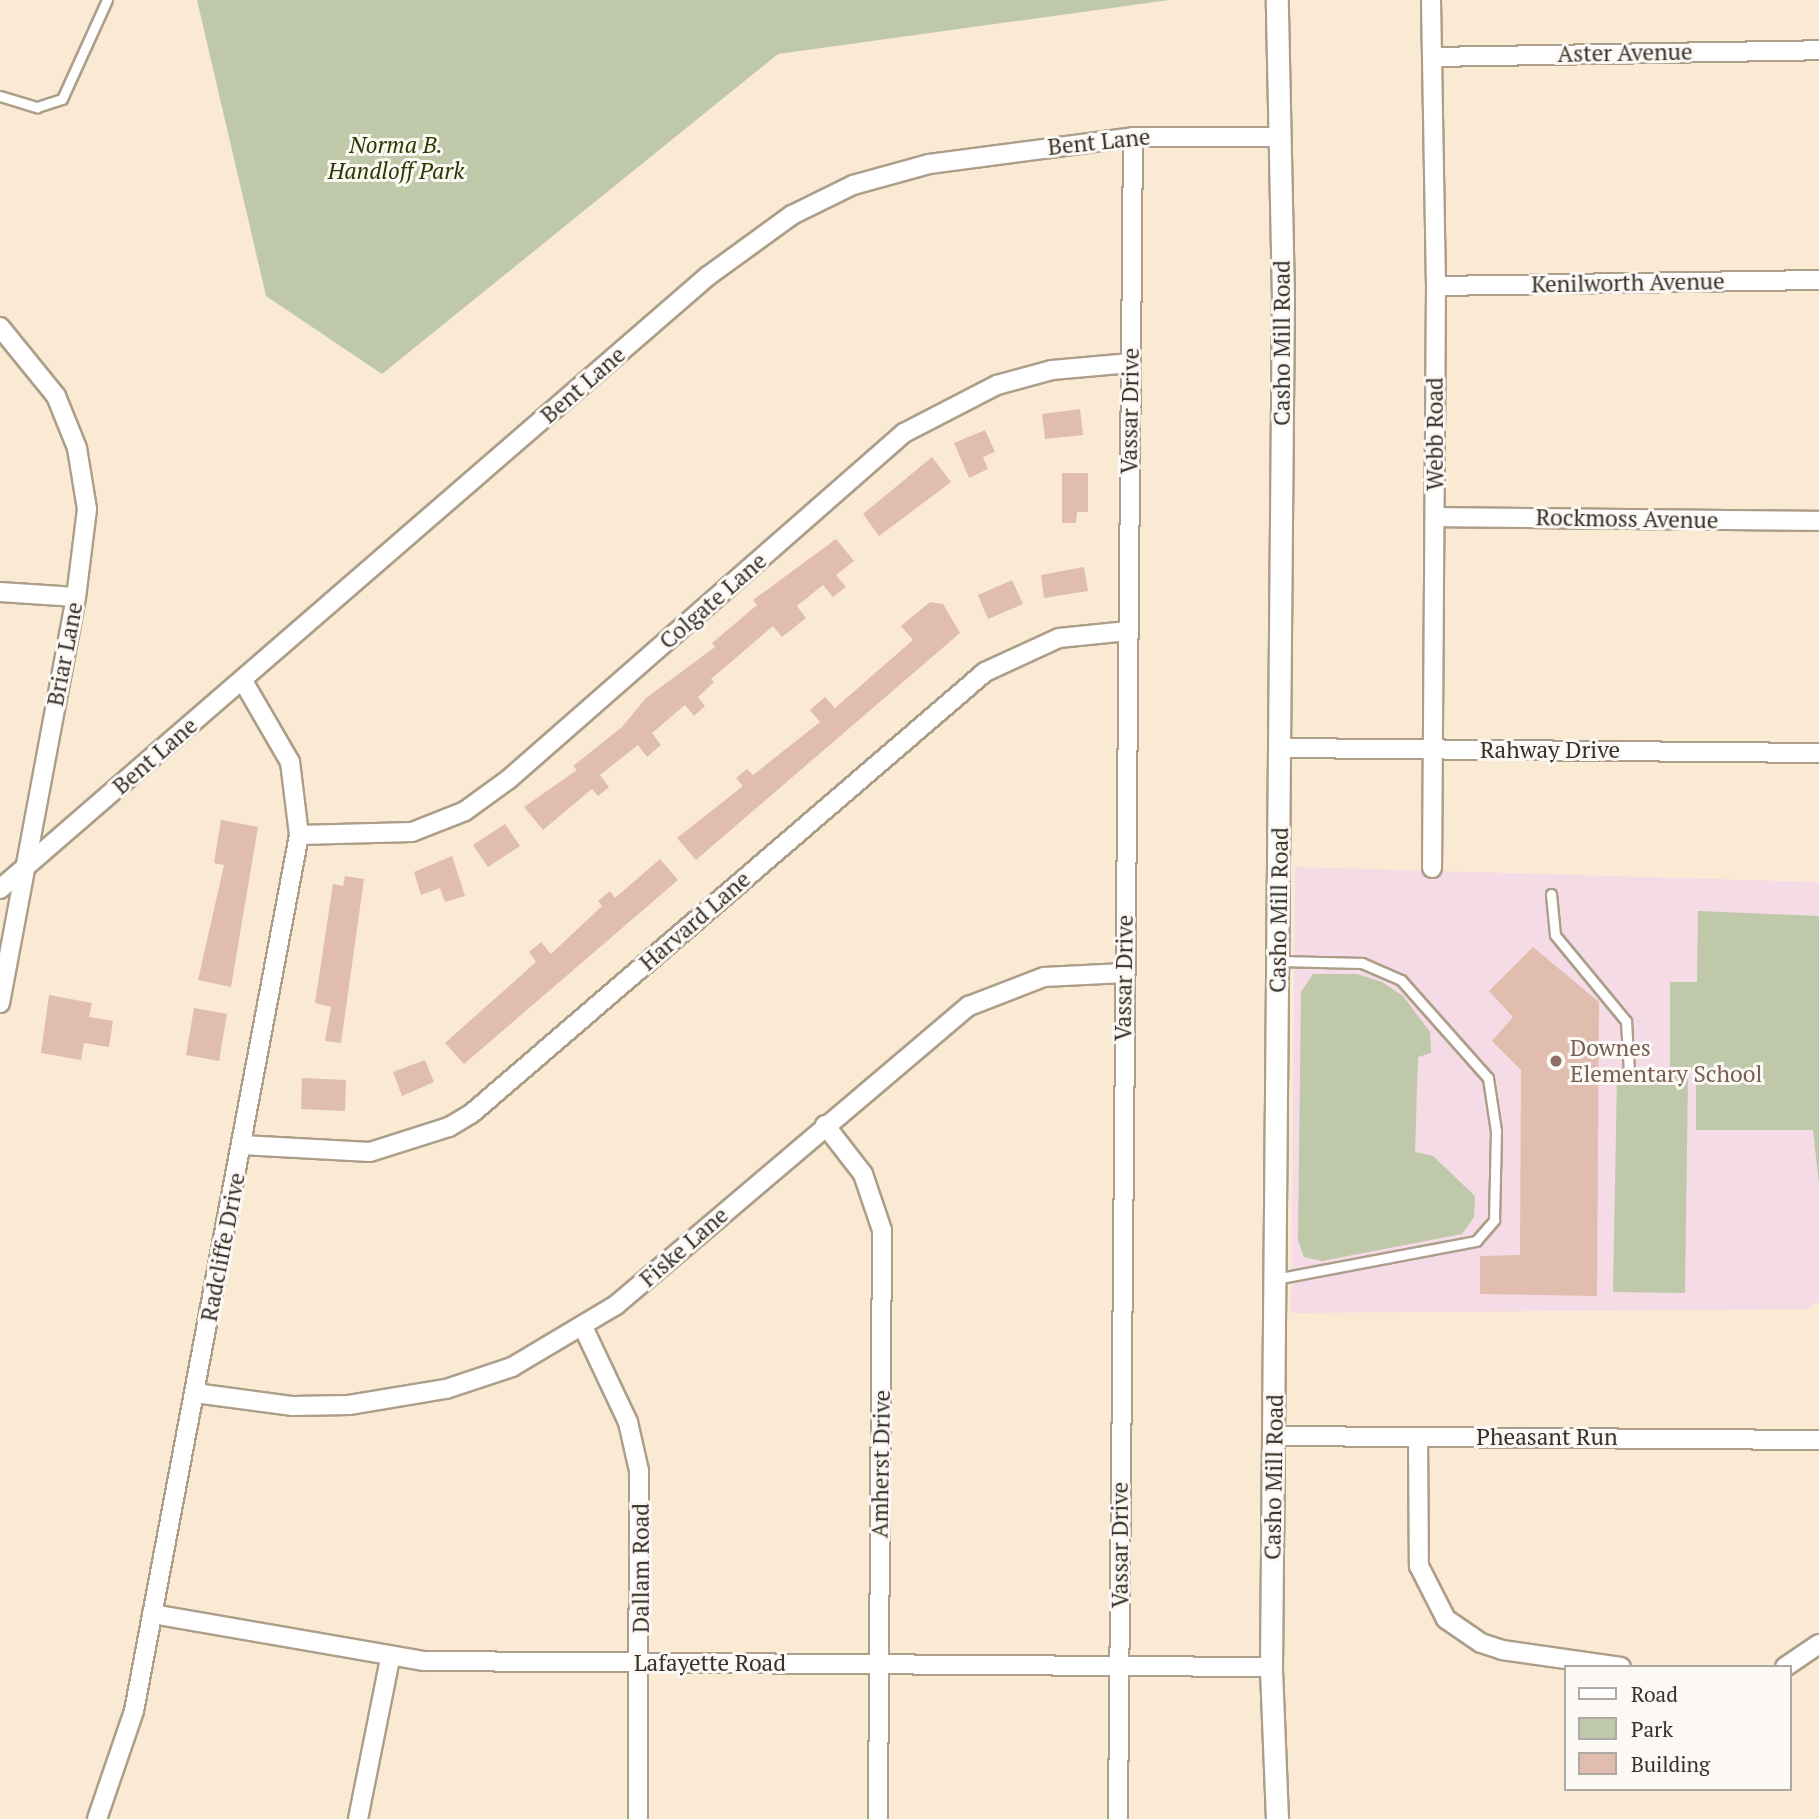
<!DOCTYPE html>
<style>
body{margin:0}
#map{position:relative;width:1819px;height:1819px;overflow:hidden;background:#faead4;font-family:"PT Serif",serif}
div>[style]{position:absolute}
[style*='--x']{left:calc(var(--x)*1px);top:calc(var(--y)*1px);width:calc(var(--w)*1px);rotate:calc(var(--a)*1deg)}
.education>*{inset:0;background:#f4dbe5}
.green>*{inset:0;background:#bfc8a9}
.building>*{inset:0;background:#e0bdaf}
.roads{filter:drop-shadow(2px 0 #ad9e8a) drop-shadow(-2px 0 #ad9e8a) drop-shadow(0 2px #ad9e8a) drop-shadow(0 -2px #ad9e8a)}
.service>*{height:9px;margin:-4.5px;padding:0 4.5px;transform-origin:4.5px;border-radius:4.5px;background:#fff}
.minor>*{height:18px;margin:-9px;padding:0 9px;transform-origin:9px;border-radius:9px;background:#fff}
.tertiary>*{height:21px;margin:-10.5px;padding:0 10.5px;transform-origin:10.5px;border-radius:10.5px;background:#fff}
.dots>*{width:19px;height:19px;translate:-50% -50%;box-sizing:border-box;border:4px solid #fcf9f5;border-radius:50%}
span{translate:-50% -50%;white-space:nowrap;text-align:center;line-height:1.15;-webkit-text-stroke:6px #fcf9f5;paint-order:stroke}
.street-label{font-size:23px;color:#373129}
.park-label{font-size:23px;color:#2e3800;font-style:italic}
.education-label{font-size:23px;color:#785e54}
.left{translate:0 -50%;text-align:left}
.legend{position:absolute;left:1564px;top:1665px;width:228px;height:126px;box-sizing:border-box;background:#fcf9f5;border:2px solid #ada9a3;margin:0;padding:9px 12px;list-style:none;font-size:21px;color:#373129}
.legend li{display:flex;align-items:center;gap:14px;height:35px}
.legend b{width:35px;border:2px solid #ada9a3}
</style>
<div id="map">
<div class="education">
<div style="clip-path:polygon(1295px 867px,1819px 882px,1819px 1301px,1808px 1309px,1291px 1313px)"></div>
</div>
<div class="green">
<div style="clip-path:polygon(197px 0,1169px 0,778px 54px,382px 374px,266px 296px)"></div>
<div style="clip-path:polygon(1698px 911px,1819px 916px,1819px 1184px,1813px 1130px,1696px 1130px,1696px 1070px,1670px 1069px,1670px 982px,1697px 982px)"></div>
<div style="clip-path:polygon(1313px 974px,1357px 974px,1382px 982px,1403px 996px,1430px 1032px,1431px 1053px,1418px 1057px,1415px 1152px,1433px 1156px,1475px 1196px,1474px 1217px,1462px 1234px,1322px 1261px,1304px 1257px,1298px 1240px,1301px 992px)"></div>
<div style="clip-path:polygon(1617px 1076px,1688px 1076px,1685px 1293px,1613px 1292px)"></div>
</div>
<div class="building">
<div style="clip-path:polygon(1080px 409px,1083px 435px,1045px 439px,1042px 414px)"></div>
<div style="clip-path:polygon(985px 430px,995px 452px,983px 457px,988px 469px,969px 478px,954px 443px)"></div>
<div style="clip-path:polygon(932px 457px,951px 482px,879px 536px,863px 514px)"></div>
<div style="clip-path:polygon(1062px 473px,1088px 473px,1088px 512px,1077px 512px,1076px 523px,1062px 523px)"></div>
<div style="clip-path:polygon(836px 539px,854px 561px,836px 575px,846px 587px,833px 597px,823px 585px,797px 606px,806px 618px,782px 637px,773px 626px,711px 679px,714px 682px,698px 697px,705px 706px,694px 716px,685px 705px,652px 733px,661px 745px,647px 757px,638px 745px,600px 775px,609px 787px,598px 796px,592px 789px,543px 830px,524px 807px,577px 770px,573px 766px,622px 727px,646px 698px,715px 647px,712px 643px,757px 605px,753px 600px)"></div>
<div style="clip-path:polygon(1084px 567px,1088px 591px,1044px 598px,1041px 575px)"></div>
<div style="clip-path:polygon(1012px 580px,1023px 604px,988px 619px,978px 595px)"></div>
<div style="clip-path:polygon(930px 602px,943px 604px,960px 633px,696px 860px,677px 838px,743px 786px,736px 778px,747px 769px,753px 775px,820px 722px,810px 710px,825px 697px,835px 708px,913px 640px,901px 626px)"></div>
<div style="clip-path:polygon(221px 820px,258px 827px,231px 987px,198px 980px,224px 865px,214px 863px)"></div>
<div style="clip-path:polygon(505px 824px,520px 846px,488px 867px,473px 845px)"></div>
<div style="clip-path:polygon(452px 856px,465px 896px,445px 902px,440px 888px,421px 895px,414px 872px)"></div>
<div style="clip-path:polygon(660px 859px,678px 880px,464px 1064px,445px 1043px,536px 962px,529px 952px,541px 942px,551px 954px,602px 906px,598px 901px,610px 891px,615px 898px)"></div>
<div style="clip-path:polygon(345px 876px,364px 879px,341px 1043px,325px 1041px,331px 1007px,315px 1003px,333px 884px,343px 886px)"></div>
<div style="clip-path:polygon(1533px 947px,1599px 1002px,1597px 1296px,1480px 1294px,1480px 1256px,1520px 1255px,1521px 1070px,1492px 1041px,1513px 1017px,1489px 991px)"></div>
<div style="clip-path:polygon(49px 995px,92px 1003px,89px 1017px,113px 1021px,109px 1047px,84px 1043px,81px 1060px,41px 1053px)"></div>
<div style="clip-path:polygon(194px 1008px,227px 1014px,219px 1061px,186px 1055px)"></div>
<div style="clip-path:polygon(425px 1060px,434px 1082px,402px 1096px,393px 1072px)"></div>
<div style="clip-path:polygon(302px 1078px,346px 1080px,345px 1111px,301px 1109px)"></div>
</div>
<div class="roads">
<div class="service">
<div style="--x:0;--y:96;--w:39;--a:17"></div>
<div style="--x:37;--y:107;--w:26;--a:-18"></div>
<div style="--x:62;--y:99;--w:109;--a:-65.6"></div>
<div style="--x:1551;--y:894;--w:41;--a:84.4"></div>
<div style="--x:1555;--y:935;--w:112;--a:50.5"></div>
<div style="--x:1626;--y:1021;--w:51;--a:86.6"></div>
<div style="--x:1275;--y:1279;--w:205;--a:-10.7"></div>
<div style="--x:1476;--y:1241;--w:28;--a:-49"></div>
<div style="--x:1494;--y:1220;--w:89;--a:-88.7"></div>
<div style="--x:1496;--y:1131;--w:54;--a:-98.6"></div>
<div style="--x:1488;--y:1078;--w:131;--a:-131.6"></div>
<div style="--x:1401;--y:980;--w:43;--a:-156.4"></div>
<div style="--x:1362;--y:963;--w:83;--a:-178.6"></div>
</div>
<div class="minor">
<div style="--x:1431;--y:0;--w:286;--a:89"></div>
<div style="--x:1436;--y:286;--w:582;--a:90.39"></div>
<div style="--x:1432;--y:57;--w:387;--a:-1"></div>
<div style="--x:1436;--y:286;--w:383;--a:-0.9"></div>
<div style="--x:0;--y:327;--w:89;--a:50.9"></div>
<div style="--x:56;--y:396;--w:56;--a:68"></div>
<div style="--x:77;--y:448;--w:62;--a:80.7"></div>
<div style="--x:87;--y:509;--w:89;--a:97.1"></div>
<div style="--x:76;--y:597;--w:413;--a:100.6"></div>
<div style="--x:1435;--y:517;--w:384;--a:0.6"></div>
<div style="--x:0;--y:592;--w:76;--a:3.8"></div>
<div style="--x:1281;--y:748;--w:538;--a:0.53"></div>
<div style="--x:299;--y:835;--w:113;--a:-1.5"></div>
<div style="--x:412;--y:832;--w:57;--a:-21.6"></div>
<div style="--x:465;--y:811;--w:54;--a:-36"></div>
<div style="--x:509;--y:779;--w:525;--a:-41.22"></div>
<div style="--x:904;--y:433;--w:105;--a:-27.3"></div>
<div style="--x:997;--y:385;--w:57;--a:-15.3"></div>
<div style="--x:1052;--y:370;--w:79;--a:-5.1"></div>
<div style="--x:0;--y:889;--w:937;--a:-40.89"></div>
<div style="--x:708;--y:276;--w:104;--a:-36"></div>
<div style="--x:792;--y:215;--w:68;--a:-26.2"></div>
<div style="--x:853;--y:185;--w:79;--a:-15.4"></div>
<div style="--x:929;--y:164;--w:206;--a:-7.5"></div>
<div style="--x:1133;--y:137;--w:148;--a:0"></div>
<div style="--x:825;--y:1125;--w:62;--a:52.2"></div>
<div style="--x:863;--y:1174;--w:59;--a:71.3"></div>
<div style="--x:882;--y:1230;--w:589;--a:90.39"></div>
<div style="--x:242;--y:1145;--w:128;--a:3.1"></div>
<div style="--x:370;--y:1152;--w:83;--a:-17.6"></div>
<div style="--x:449;--y:1127;--w:26;--a:-31"></div>
<div style="--x:471;--y:1114;--w:678;--a:-40.69"></div>
<div style="--x:985;--y:672;--w:81;--a:-24.7"></div>
<div style="--x:1059;--y:638;--w:69;--a:-5.8"></div>
<div style="--x:584;--y:1329;--w:103;--a:64.7"></div>
<div style="--x:628;--y:1422;--w:50;--a:77.3"></div>
<div style="--x:639;--y:1471;--w:348;--a:90.2"></div>
<div style="--x:195;--y:1393;--w:99;--a:7.6"></div>
<div style="--x:293;--y:1406;--w:56;--a:-1"></div>
<div style="--x:349;--y:1405;--w:98;--a:-9.4"></div>
<div style="--x:446;--y:1389;--w:70;--a:-18.4"></div>
<div style="--x:512;--y:1367;--w:121;--a:-30.8"></div>
<div style="--x:616;--y:1305;--w:463;--a:-40.3"></div>
<div style="--x:969;--y:1006;--w:80;--a:-21.1"></div>
<div style="--x:1044;--y:977;--w:80;--a:-2.9"></div>
<div style="--x:1275;--y:1436;--w:544;--a:0.42"></div>
<div style="--x:1418;--y:1437;--w:129;--a:89.6"></div>
<div style="--x:1419;--y:1566;--w:59;--a:63"></div>
<div style="--x:1446;--y:1619;--w:42;--a:34.4"></div>
<div style="--x:1481;--y:1643;--w:22;--a:18"></div>
<div style="--x:1502;--y:1650;--w:120;--a:8.1"></div>
<div style="--x:152;--y:1614;--w:275;--a:9.8"></div>
<div style="--x:423;--y:1661;--w:848;--a:0.41"></div>
<div style="--x:1785;--y:1667;--w:41;--a:-34.1"></div>
<div style="--x:97;--y:1819;--w:114;--a:-71.1"></div>
<div style="--x:134;--y:1711;--w:891;--a:-79.33"></div>
<div style="--x:299;--y:835;--w:74;--a:-97"></div>
<div style="--x:290;--y:762;--w:94;--a:-120.1"></div>
<div style="--x:358;--y:1819;--w:163;--a:-78.7"></div>
<div style="--x:1118;--y:1819;--w:1682;--a:-89.49"></div>
</div>
<div class="tertiary">
<div style="--x:1277;--y:1819;--w:152;--a:-92.3"></div>
<div style="--x:1271;--y:1667;--w:1369;--a:-89.5"></div>
<div style="--x:1283;--y:298;--w:298;--a:-91.2"></div>
</div>
</div>
<div class="dots">
<div style="left:1556px;top:1061px;background:#8d6e63"></div>
</div>
<div class="street-label">
<span style="left:1625px;top:53px;rotate:-1deg">Aster Avenue</span>
<span style="left:1099px;top:142px;rotate:-6deg">Bent Lane</span>
<span style="left:1628px;top:283px;rotate:-1deg">Kenilworth Avenue</span>
<span style="left:1282px;top:343px;rotate:-90deg">Casho Mill Road</span>
<span style="left:583px;top:385px;rotate:-41deg">Bent Lane</span>
<span style="left:1130px;top:411px;rotate:-89deg">Vassar Drive</span>
<span style="left:1435px;top:434px;rotate:-90deg">Webb Road</span>
<span style="left:1627px;top:519px;rotate:1deg">Rockmoss Avenue</span>
<span style="left:713px;top:601px;rotate:-41deg">Colgate Lane</span>
<span style="left:65px;top:654px;rotate:-79deg">Briar Lane</span>
<span style="left:1550px;top:750px">Rahway Drive</span>
<span style="left:155px;top:756px;rotate:-41deg">Bent Lane</span>
<span style="left:1279px;top:910px;rotate:-89deg">Casho Mill Road</span>
<span style="left:695px;top:921px;rotate:-41deg">Harvard Lane</span>
<span style="left:1124px;top:978px;rotate:-89deg">Vassar Drive</span>
<span style="left:223px;top:1247px;rotate:-79deg">Radcliffe Drive</span>
<span style="left:684px;top:1247px;rotate:-41deg">Fiske Lane</span>
<span style="left:1547px;top:1437px">Pheasant Run</span>
<span style="left:881px;top:1464px;rotate:-89deg">Amherst Drive</span>
<span style="left:1274px;top:1477px;rotate:-89deg">Casho Mill Road</span>
<span style="left:1120px;top:1545px;rotate:-90deg">Vassar Drive</span>
<span style="left:641px;top:1568px;rotate:-90deg">Dallam Road</span>
<span style="left:710px;top:1663px">Lafayette Road</span>
</div>
<div class="park-label">
<span style="left:396px;top:158px">Norma B.<br>Handloff Park</span>
</div>
<div class="education-label">
<span class="left" style="left:1570px;top:1061px">Downes<br>Elementary School</span>
</div>
<ul class="legend">
<li><b style="height:9px;background:#fff"></b>Road</li>
<li><b style="height:19px;background:#bfc8a9"></b>Park</li>
<li><b style="height:19px;background:#e0bdaf"></b>Building</li>
</ul>
</div>
